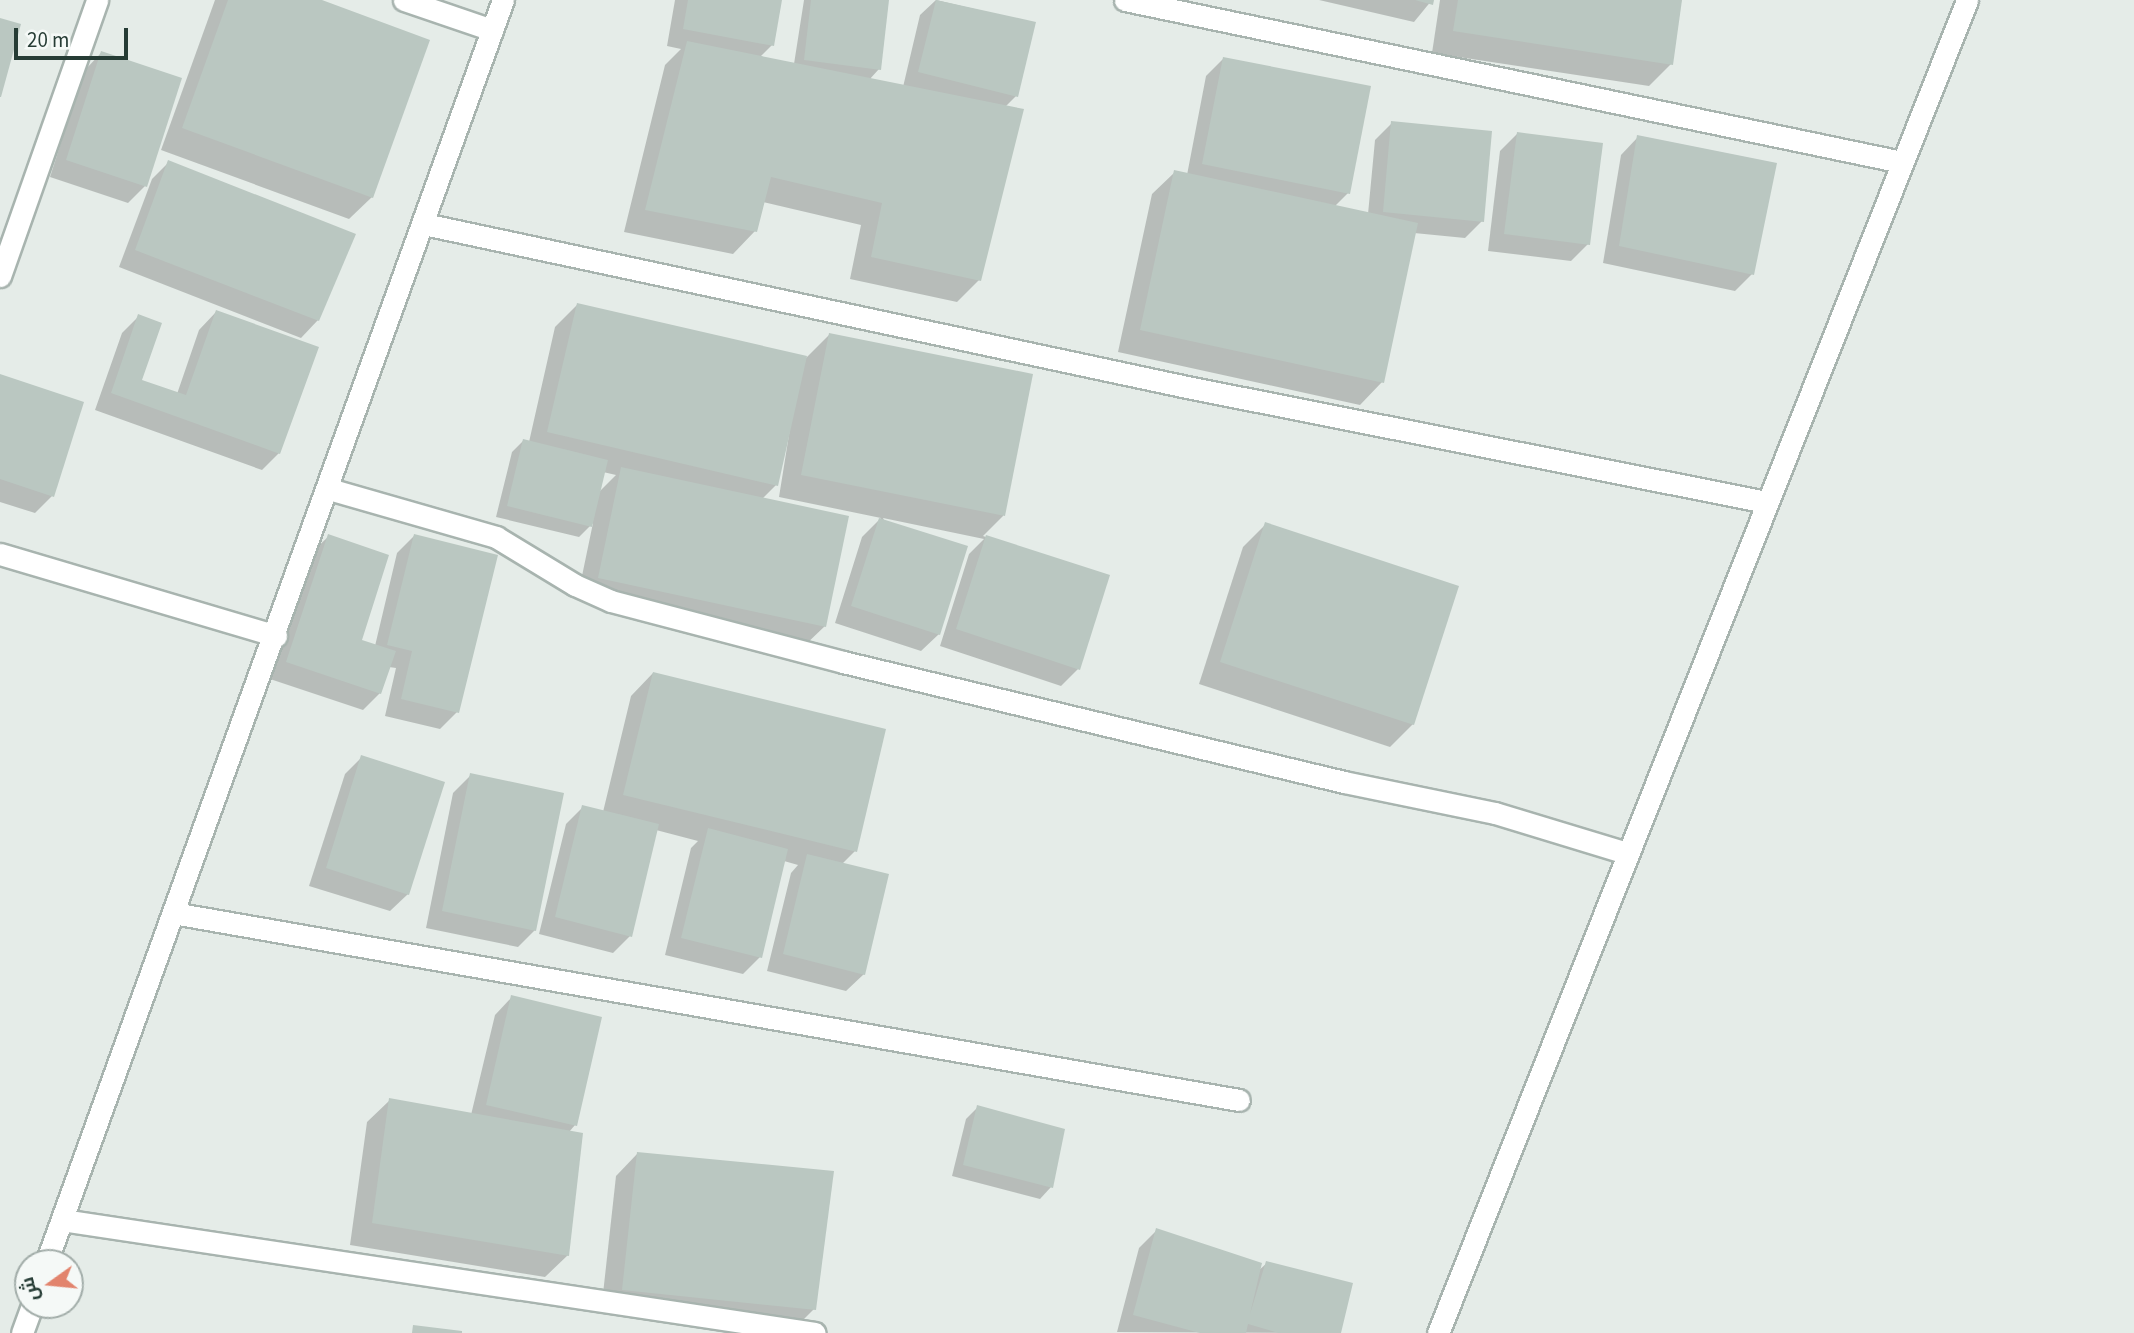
<!DOCTYPE html>
<meta charset="utf-8">
<style>
body{margin:0}
#map{position:relative;width:2134px;height:1333px;overflow:hidden;background:#e5ece8;font-family:"Source Sans 3",Cairo,sans-serif}
div>[style]{position:absolute}
[style*='--x']{left:calc(var(--x)*1px);top:calc(var(--y)*1px);width:calc(var(--w)*1px);rotate:calc(var(--a)*1deg)}
.shadow>*{inset:0;background:#0003}
.building>*{inset:0;background:#bac7c1}
.roads{filter:drop-shadow(2px 0 #a8b4af) drop-shadow(-2px 0 #a8b4af) drop-shadow(0 2px #a8b4af) drop-shadow(0 -2px #a8b4af)}
.minor>*{height:21px;margin:-10.5px;padding:0 10.5px;transform-origin:10.5px;border-radius:10.5px;background:#fff}
.tertiary>*{height:21px;margin:-10.5px;padding:0 10.5px;transform-origin:10.5px;border-radius:10.5px;background:#fff}
span{translate:-50% -50%;white-space:nowrap;text-align:center;line-height:1.15;-webkit-text-stroke:6px #f5f9f7;paint-order:stroke}
.north{position:absolute;left:14px;top:1249px;width:70px;height:70px;box-sizing:border-box;background:#f5f9f7;border:2px solid #a2ada9;border-radius:50%;rotate:255deg;font-size:19px;font-weight:700;line-height:28px;text-align:center;color:#263c35}
.north::after{content:'';display:block;margin:auto;width:24px;height:32px;background:#e2846d;clip-path:polygon(50% 0,100% 100%,50% 72%,0 100%)}
.scale{position:absolute;left:14px;top:28px;width:114px;height:32px;box-sizing:border-box;border:4px solid #263c35;border-top:0;padding-left:9px;font-size:21px;line-height:24px;white-space:nowrap;color:#263c35;-webkit-text-stroke:5px #f5f9f7;paint-order:stroke}
</style>
<div id="map">
<div class="shadow">
<div style="clip-path:polygon(215px 0,317px 0,372px 197px,349px 219px,161px 150px)"></div>
<div style="clip-path:polygon(675px 0,781px 0,772px 45px,760px 57px,794px 64px,804px 0,883px 0,879px 69px,869px 80px,903px 87px,920px 15px,936px 0,1034px 23px,1016px 96px,1005px 107px,979px 280px,957px 302px,850px 279px,861px 225px,763px 202px,755px 231px,733px 254px,624px 232px,665px 65px,681px 49px,667px 46px)"></div>
<div style="clip-path:polygon(1319px 0,1432px 0,1414px 22px)"></div>
<div style="clip-path:polygon(1440px 0,1680px 0,1671px 64px,1649px 86px,1432px 53px)"></div>
<div style="clip-path:polygon(101px 53px,145px 186px,128px 203px,50px 177px,84px 71px)"></div>
<div style="clip-path:polygon(1223px 59px,1348px 193px,1334px 207px,1368px 214px,1375px 140px,1392px 123px,1482px 221px,1465px 238px,1414px 233px,1382px 382px,1360px 405px,1118px 352px,1152px 194px,1175px 172px,1187px 175px,1206px 76px)"></div>
<div style="clip-path:polygon(1517px 134px,1588px 244px,1571px 261px,1488px 251px,1500px 151px)"></div>
<div style="clip-path:polygon(1638px 137px,1752px 274px,1735px 291px,1603px 263px,1621px 155px)"></div>
<div style="clip-path:polygon(169px 162px,318px 320px,301px 338px,119px 267px,152px 179px)"></div>
<div style="clip-path:polygon(evenodd,577px 305px,806px 358px,829px 335px,1031px 375px,1003px 516px,983px 536px,1108px 577px,1078px 669px,1061px 686px,940px 646px,969px 554px,984px 539px,883px 518px,939px 634px,921px 651px,835px 623px,862px 537px,881px 518px,779px 497px,792px 416px,776px 485px,762px 499px,825px 626px,802px 648px,577px 600px,593px 523px,579px 537px,496px 517px,512px 452px,523px 441px,529px 442px,555px 327px,577px 305px,603px 472px,616px 475px,598px 493px,603px 472px)"></div>
<div style="clip-path:polygon(216px 312px,279px 453px,262px 470px,95px 410px,122px 333px,139px 316px,140px 381px,177px 394px,199px 330px)"></div>
<div style="clip-path:polygon(0 376px,52px 496px,35px 513px,0 502px)"></div>
<div style="clip-path:polygon(1266px 524px,1413px 724px,1390px 747px,1199px 684px,1243px 547px)"></div>
<div style="clip-path:polygon(329px 536px,359px 641px,375px 646px,397px 553px,414px 536px,457px 712px,440px 729px,385px 716px,396px 668px,389px 667px,380px 693px,363px 710px,270px 679px,311px 553px)"></div>
<div style="clip-path:polygon(653px 673px,855px 851px,842px 864px,864px 974px,846px 991px,767px 971px,791px 873px,798px 865px,784px 861px,760px 957px,743px 974px,665px 955px,691px 848px,698px 841px,656px 830px,630px 936px,613px 953px,539px 934px,566px 824px,583px 807px,603px 812px,631px 696px)"></div>
<div style="clip-path:polygon(362px 757px,408px 894px,390px 911px,309px 886px,345px 774px)"></div>
<div style="clip-path:polygon(471px 775px,535px 930px,518px 947px,426px 928px,453px 793px)"></div>
<div style="clip-path:polygon(512px 997px,575px 1125px,569px 1132px,568px 1255px,545px 1277px,350px 1245px,367px 1122px,390px 1100px,471px 1115px,495px 1015px)"></div>
<div style="clip-path:polygon(978px 1107px,1051px 1187px,1040px 1199px,952px 1176px,966px 1119px)"></div>
<div style="clip-path:polygon(638px 1153px,814px 1309px,792px 1331px,601px 1312px,616px 1176px)"></div>
<div style="clip-path:polygon(1157px 1230px,1258px 1271px,1267px 1263px,1339px 1333px,1117px 1332px,1139px 1248px)"></div>
</div>
<div class="building">
<div style="clip-path:polygon(228px 0,322px 0,430px 40px,373px 198px,182px 128px)"></div>
<div style="clip-path:polygon(688px 0,782px 0,774px 46px,683px 29px)"></div>
<div style="clip-path:polygon(811px 0,889px 0,881px 70px,804px 60px)"></div>
<div style="clip-path:polygon(936px 0,1036px 22px,1018px 97px,918px 72px)"></div>
<div style="clip-path:polygon(1415px 0,1434px 0,1433px 5px)"></div>
<div style="clip-path:polygon(1458px 0,1682px 0,1673px 65px,1453px 31px)"></div>
<div style="clip-path:polygon(0 18px,21px 24px,1px 97px,0 97px)"></div>
<div style="clip-path:polygon(687px 41px,1024px 109px,981px 281px,871px 257px,882px 203px,771px 177px,757px 232px,645px 210px)"></div>
<div style="clip-path:polygon(101px 51px,182px 78px,147px 187px,66px 160px)"></div>
<div style="clip-path:polygon(1223px 57px,1371px 86px,1350px 194px,1202px 164px)"></div>
<div style="clip-path:polygon(1391px 121px,1492px 131px,1484px 222px,1383px 212px)"></div>
<div style="clip-path:polygon(1517px 132px,1603px 143px,1590px 245px,1504px 234px)"></div>
<div style="clip-path:polygon(1637px 135px,1777px 163px,1754px 275px,1619px 246px)"></div>
<div style="clip-path:polygon(168px 160px,356px 234px,319px 321px,135px 250px)"></div>
<div style="clip-path:polygon(1174px 170px,1418px 223px,1384px 383px,1140px 330px)"></div>
<div style="clip-path:polygon(577px 303px,807px 356px,778px 486px,547px 432px)"></div>
<div style="clip-path:polygon(216px 310px,319px 347px,280px 454px,111px 393px,138px 314px,162px 323px,142px 380px,186px 395px)"></div>
<div style="clip-path:polygon(829px 333px,1033px 374px,1005px 516px,801px 475px)"></div>
<div style="clip-path:polygon(0 374px,84px 402px,54px 497px,0 479px)"></div>
<div style="clip-path:polygon(523px 439px,608px 460px,592px 527px,507px 506px)"></div>
<div style="clip-path:polygon(621px 467px,849px 516px,826px 627px,598px 578px)"></div>
<div style="clip-path:polygon(879px 518px,968px 546px,940px 635px,851px 606px)"></div>
<div style="clip-path:polygon(1265px 522px,1459px 586px,1414px 725px,1220px 662px)"></div>
<div style="clip-path:polygon(328px 534px,389px 555px,362px 640px,396px 651px,381px 694px,286px 662px)"></div>
<div style="clip-path:polygon(414px 534px,498px 555px,459px 713px,401px 699px,412px 651px,387px 645px)"></div>
<div style="clip-path:polygon(986px 535px,1110px 575px,1080px 670px,956px 629px)"></div>
<div style="clip-path:polygon(653px 672px,886px 729px,857px 852px,623px 795px)"></div>
<div style="clip-path:polygon(361px 755px,445px 782px,409px 895px,326px 868px)"></div>
<div style="clip-path:polygon(470px 773px,564px 793px,536px 931px,442px 911px)"></div>
<div style="clip-path:polygon(582px 805px,659px 824px,632px 937px,555px 917px)"></div>
<div style="clip-path:polygon(708px 828px,788px 849px,762px 958px,681px 938px)"></div>
<div style="clip-path:polygon(807px 854px,889px 874px,865px 975px,783px 954px)"></div>
<div style="clip-path:polygon(511px 995px,602px 1017px,577px 1126px,486px 1105px)"></div>
<div style="clip-path:polygon(389px 1098px,583px 1133px,569px 1256px,372px 1223px)"></div>
<div style="clip-path:polygon(977px 1105px,1065px 1129px,1053px 1188px,963px 1165px)"></div>
<div style="clip-path:polygon(637px 1152px,834px 1171px,816px 1310px,622px 1290px)"></div>
<div style="clip-path:polygon(1156px 1228px,1262px 1263px,1250px 1314px,1266px 1261px,1353px 1283px,1341px 1333px,1279px 1333px,1248px 1324px,1246px 1333px,1200px 1333px,1133px 1315px)"></div>
<div style="clip-path:polygon(413px 1325px,462px 1331px,462px 1333px,412px 1333px)"></div>
</div>
<div class="roads">
<div class="minor">
<div style="--x:404;--y:0;--w:93;--a:18.8"></div>
<div style="--x:1125;--y:0;--w:794;--a:11.78"></div>
<div style="--x:424;--y:224;--w:775;--a:12.06"></div>
<div style="--x:1182;--y:386;--w:595;--a:11.23"></div>
<div style="--x:0;--y:276;--w:293;--a:-70.6"></div>
<div style="--x:329;--y:489;--w:174;--a:16"></div>
<div style="--x:496;--y:537;--w:92;--a:31.3"></div>
<div style="--x:575;--y:585;--w:39;--a:24"></div>
<div style="--x:611;--y:601;--w:240;--a:14.7"></div>
<div style="--x:843;--y:662;--w:515;--a:13.47"></div>
<div style="--x:1344;--y:782;--w:154;--a:11.6"></div>
<div style="--x:1495;--y:813;--w:138;--a:16.9"></div>
<div style="--x:0;--y:554;--w:288;--a:16.5"></div>
<div style="--x:173;--y:913;--w:1082;--a:9.95"></div>
<div style="--x:62;--y:1220;--w:761;--a:8.53"></div>
<div style="--x:46;--y:1263;--w:1343;--a:-70.11"></div>
<div style="--x:22;--y:1333;--w:30;--a:-70"></div>
</div>
<div class="tertiary">
<div style="--x:1438;--y:1333;--w:1434;--a:-68.35"></div>
</div>
</div>
<div class="north">ش</div>
<div class="scale">20 m</div>
</div>
